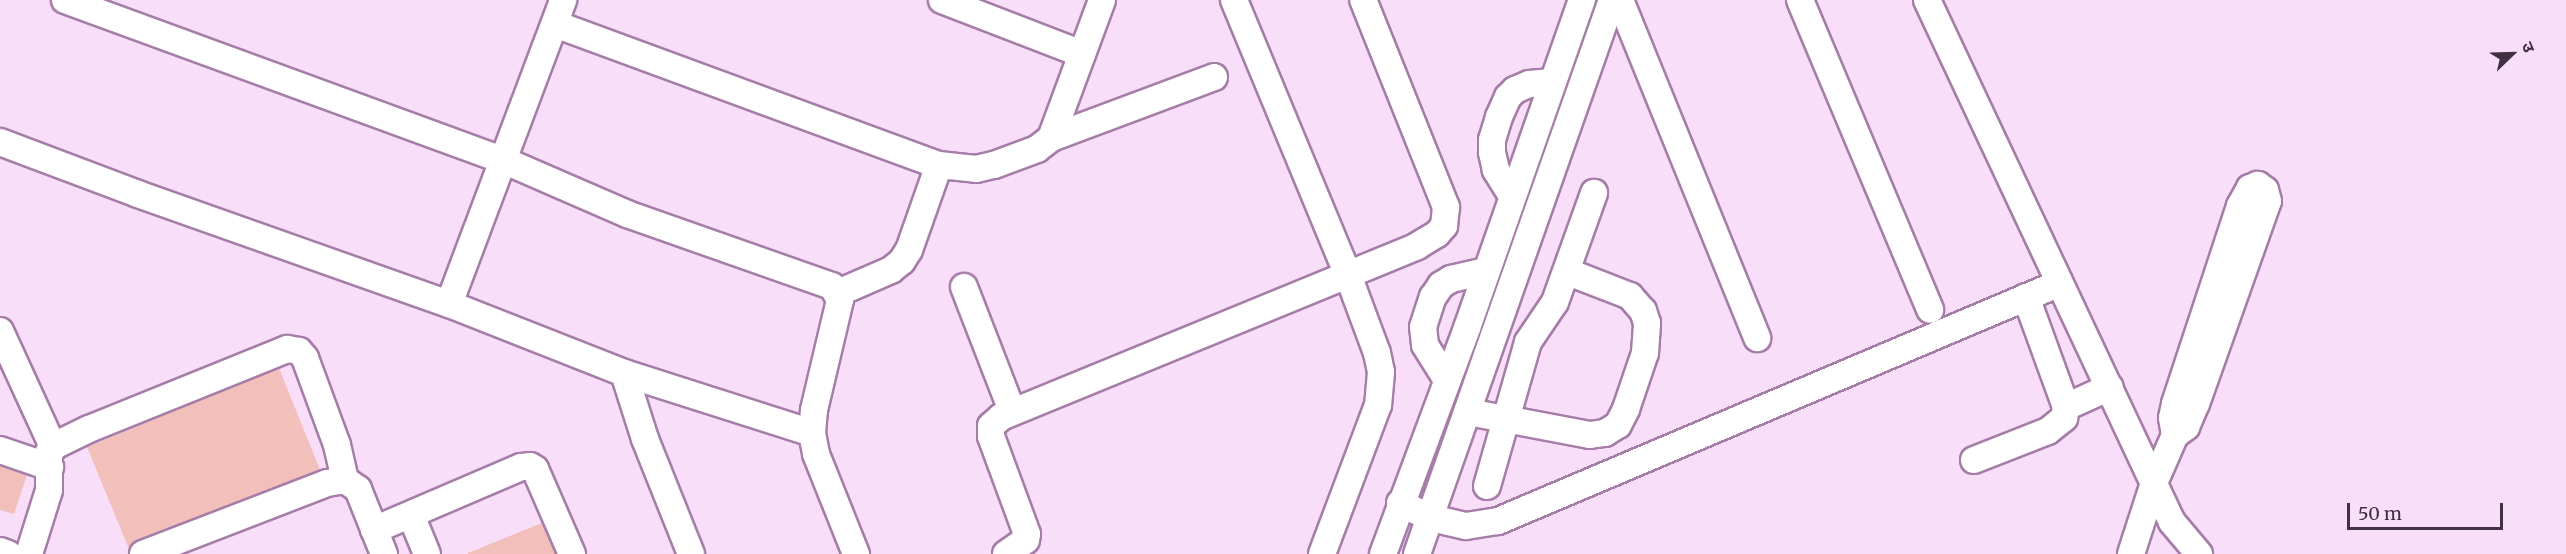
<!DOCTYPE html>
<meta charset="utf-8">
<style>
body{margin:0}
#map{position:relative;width:2566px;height:554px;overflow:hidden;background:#f9defa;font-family:Merriweather,"Noto Sans Devanagari",serif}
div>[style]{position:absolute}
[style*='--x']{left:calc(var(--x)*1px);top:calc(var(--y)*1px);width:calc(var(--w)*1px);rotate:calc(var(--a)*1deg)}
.building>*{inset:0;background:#f3bfba}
.roads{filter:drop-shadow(2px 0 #a67da8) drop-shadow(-2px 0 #a67da8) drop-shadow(0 2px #a67da8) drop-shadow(0 -2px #a67da8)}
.minor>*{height:26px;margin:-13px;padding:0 13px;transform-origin:13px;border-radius:13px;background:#fff}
span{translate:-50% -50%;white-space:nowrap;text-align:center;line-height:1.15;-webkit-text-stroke:5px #f9defa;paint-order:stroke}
.north{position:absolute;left:2482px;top:24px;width:60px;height:60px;-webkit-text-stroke:4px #f9defa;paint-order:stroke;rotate:67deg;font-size:16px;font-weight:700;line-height:24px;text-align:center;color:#413042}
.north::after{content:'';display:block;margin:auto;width:21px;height:27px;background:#413042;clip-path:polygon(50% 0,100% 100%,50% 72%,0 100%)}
.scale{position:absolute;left:2347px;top:503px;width:156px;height:27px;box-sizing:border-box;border:3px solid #413042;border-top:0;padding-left:8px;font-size:18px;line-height:21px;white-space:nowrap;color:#413042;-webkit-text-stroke:4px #f9defa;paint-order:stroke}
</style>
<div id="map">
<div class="building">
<div style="clip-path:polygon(279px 368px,320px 470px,138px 540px,129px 549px,87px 447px)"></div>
<div style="clip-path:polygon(0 466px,27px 475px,14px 514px,0 510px)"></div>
<div style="clip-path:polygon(542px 523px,556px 554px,468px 554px,468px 553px)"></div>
</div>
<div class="roads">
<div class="minor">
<div style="--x:65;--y:0;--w:466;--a:20.1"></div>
<div style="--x:503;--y:160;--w:135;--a:23.5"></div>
<div style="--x:627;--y:214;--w:217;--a:19.4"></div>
<div style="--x:832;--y:286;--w:16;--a:60"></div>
<div style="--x:840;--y:300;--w:113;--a:103.3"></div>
<div style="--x:814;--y:410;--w:23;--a:95"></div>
<div style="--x:812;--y:433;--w:21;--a:79"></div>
<div style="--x:816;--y:454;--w:108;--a:68.2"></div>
<div style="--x:942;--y:0;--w:150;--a:21.1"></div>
<div style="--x:1234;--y:0;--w:298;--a:67.5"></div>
<div style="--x:1348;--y:275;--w:83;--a:69.6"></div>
<div style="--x:1377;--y:353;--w:19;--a:78"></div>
<div style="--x:1381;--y:372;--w:33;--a:95"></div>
<div style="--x:1378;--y:405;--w:159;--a:110.6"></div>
<div style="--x:1620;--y:0;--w:365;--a:67.9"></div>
<div style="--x:1800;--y:0;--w:336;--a:67.2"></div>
<div style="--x:1927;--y:0;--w:577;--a:64.86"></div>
<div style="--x:2172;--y:522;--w:42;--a:49.8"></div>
<div style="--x:555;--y:24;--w:409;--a:20.2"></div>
<div style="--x:939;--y:165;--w:37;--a:6"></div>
<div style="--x:976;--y:169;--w:18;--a:-13"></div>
<div style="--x:994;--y:165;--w:46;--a:-20.4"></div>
<div style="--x:1037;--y:149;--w:18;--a:-38"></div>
<div style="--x:1051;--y:138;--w:147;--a:-69.7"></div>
<div style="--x:1051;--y:138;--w:174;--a:-20.5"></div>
<div style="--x:0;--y:142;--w:147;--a:20.6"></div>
<div style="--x:138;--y:194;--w:330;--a:19.5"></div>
<div style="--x:449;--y:304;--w:188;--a:21.5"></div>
<div style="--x:624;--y:373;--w:197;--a:17.7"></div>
<div style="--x:1512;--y:196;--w:31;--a:-122"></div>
<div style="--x:1496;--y:170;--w:18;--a:-103"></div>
<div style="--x:1492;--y:152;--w:12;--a:-90"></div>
<div style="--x:1492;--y:140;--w:24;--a:-73"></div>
<div style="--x:1499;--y:117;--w:22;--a:-66"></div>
<div style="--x:1508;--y:97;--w:10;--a:-45"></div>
<div style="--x:1515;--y:90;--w:15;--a:-23"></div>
<div style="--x:1529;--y:84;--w:23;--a:-5"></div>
<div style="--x:964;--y:287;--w:133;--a:68.8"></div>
<div style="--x:838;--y:293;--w:58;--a:-23.5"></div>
<div style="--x:891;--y:270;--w:14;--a:-39"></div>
<div style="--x:902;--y:261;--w:13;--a:-58"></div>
<div style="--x:909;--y:250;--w:90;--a:-70.6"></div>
<div style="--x:2026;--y:297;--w:117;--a:70"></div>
<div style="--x:2066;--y:407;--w:48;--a:-24.4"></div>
<div style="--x:449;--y:304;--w:325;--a:-69.4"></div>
<div style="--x:0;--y:331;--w:128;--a:65.4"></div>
<div style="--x:624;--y:373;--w:69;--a:72.3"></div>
<div style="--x:645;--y:439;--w:124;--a:68.2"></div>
<div style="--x:1447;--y:380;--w:41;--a:-122.2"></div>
<div style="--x:1425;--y:345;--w:18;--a:-96"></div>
<div style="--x:1423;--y:327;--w:32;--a:-72"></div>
<div style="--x:1433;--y:297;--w:14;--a:-56"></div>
<div style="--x:1441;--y:285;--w:12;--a:-31"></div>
<div style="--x:1451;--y:279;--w:36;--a:-13"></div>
<div style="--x:1468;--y:412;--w:124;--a:10.7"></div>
<div style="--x:1590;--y:435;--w:15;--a:-8"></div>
<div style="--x:1605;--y:433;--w:15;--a:-32"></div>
<div style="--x:1618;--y:425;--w:18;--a:-63"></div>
<div style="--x:1626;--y:409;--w:59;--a:-71.3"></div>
<div style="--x:1645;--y:353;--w:30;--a:-86"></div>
<div style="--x:1647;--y:323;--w:13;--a:-108"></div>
<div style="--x:1643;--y:311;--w:20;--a:-131"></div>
<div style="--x:1630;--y:296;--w:66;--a:-158.8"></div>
<div style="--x:0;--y:450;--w:53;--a:18.8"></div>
<div style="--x:1974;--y:460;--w:79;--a:-21.4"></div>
<div style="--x:2048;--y:431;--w:21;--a:-39"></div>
<div style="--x:2064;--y:418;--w:11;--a:-80"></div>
<div style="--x:1487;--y:486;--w:150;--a:-74.1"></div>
<div style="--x:1528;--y:342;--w:48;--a:-56"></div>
<div style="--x:1555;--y:302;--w:116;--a:-70.3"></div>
<div style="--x:1400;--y:503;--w:34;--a:26"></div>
<div style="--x:1431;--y:518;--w:36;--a:13"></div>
<div style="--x:1466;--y:526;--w:32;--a:-9"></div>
<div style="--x:1498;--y:521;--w:610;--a:-22.95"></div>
<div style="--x:411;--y:515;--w:42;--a:67.7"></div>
<div style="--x:374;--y:530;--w:160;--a:-23.2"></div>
<div style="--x:521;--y:467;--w:9;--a:-6"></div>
<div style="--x:530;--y:466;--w:6;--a:31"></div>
<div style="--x:535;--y:469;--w:93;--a:66.5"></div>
<div style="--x:0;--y:551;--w:9;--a:21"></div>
<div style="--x:29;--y:554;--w:67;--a:-72.6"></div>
<div style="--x:49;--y:490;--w:38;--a:-90"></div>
<div style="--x:49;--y:452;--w:10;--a:-45"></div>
<div style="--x:56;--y:445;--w:37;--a:-26"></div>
<div style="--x:89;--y:429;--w:214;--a:-22"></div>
<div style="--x:287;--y:349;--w:12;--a:9"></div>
<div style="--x:299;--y:351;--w:9;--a:49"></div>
<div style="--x:305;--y:358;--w:93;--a:69.8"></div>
<div style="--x:337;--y:445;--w:36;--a:77"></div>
<div style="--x:143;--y:554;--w:197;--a:-21.1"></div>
<div style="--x:327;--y:483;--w:18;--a:-9"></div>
<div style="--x:345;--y:480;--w:16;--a:35"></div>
<div style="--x:358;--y:489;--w:70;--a:68.2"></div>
<div style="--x:1006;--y:554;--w:24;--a:-35"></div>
<div style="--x:1026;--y:540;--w:6;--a:-81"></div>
<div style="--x:1027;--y:534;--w:104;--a:-110.2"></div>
<div style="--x:991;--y:436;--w:10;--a:-90"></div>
<div style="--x:991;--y:426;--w:13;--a:-42"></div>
<div style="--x:1001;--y:417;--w:450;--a:-22.3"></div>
<div style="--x:1417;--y:246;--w:23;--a:-31"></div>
<div style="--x:1437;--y:234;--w:11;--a:-49"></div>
<div style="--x:1444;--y:226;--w:19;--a:-84"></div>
<div style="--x:1446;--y:207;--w:223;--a:-111.8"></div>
<div style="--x:1383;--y:554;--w:241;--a:-69.6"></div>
<div style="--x:1467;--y:328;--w:348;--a:-70.7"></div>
<div style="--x:1417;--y:554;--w:587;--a:-70.61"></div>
<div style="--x:2131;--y:554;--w:75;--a:-72.1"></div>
<div style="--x:2154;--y:483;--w:52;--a:-66.4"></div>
<div style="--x:2175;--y:435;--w:14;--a:-36"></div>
<div style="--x:2186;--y:427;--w:25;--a:-67"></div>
<div style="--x:2196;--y:404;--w:215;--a:-70.5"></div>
<div style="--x:2268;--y:201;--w:11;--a:-105"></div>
<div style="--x:2265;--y:190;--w:9;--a:-144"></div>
<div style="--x:2258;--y:185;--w:9;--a:159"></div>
<div style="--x:2250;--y:188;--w:21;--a:119"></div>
<div style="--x:2240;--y:206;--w:208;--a:108.2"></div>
<div style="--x:2175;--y:404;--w:14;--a:102"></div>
<div style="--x:2172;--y:418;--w:17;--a:80"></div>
</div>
</div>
<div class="north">उ</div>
<div class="scale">50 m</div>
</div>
